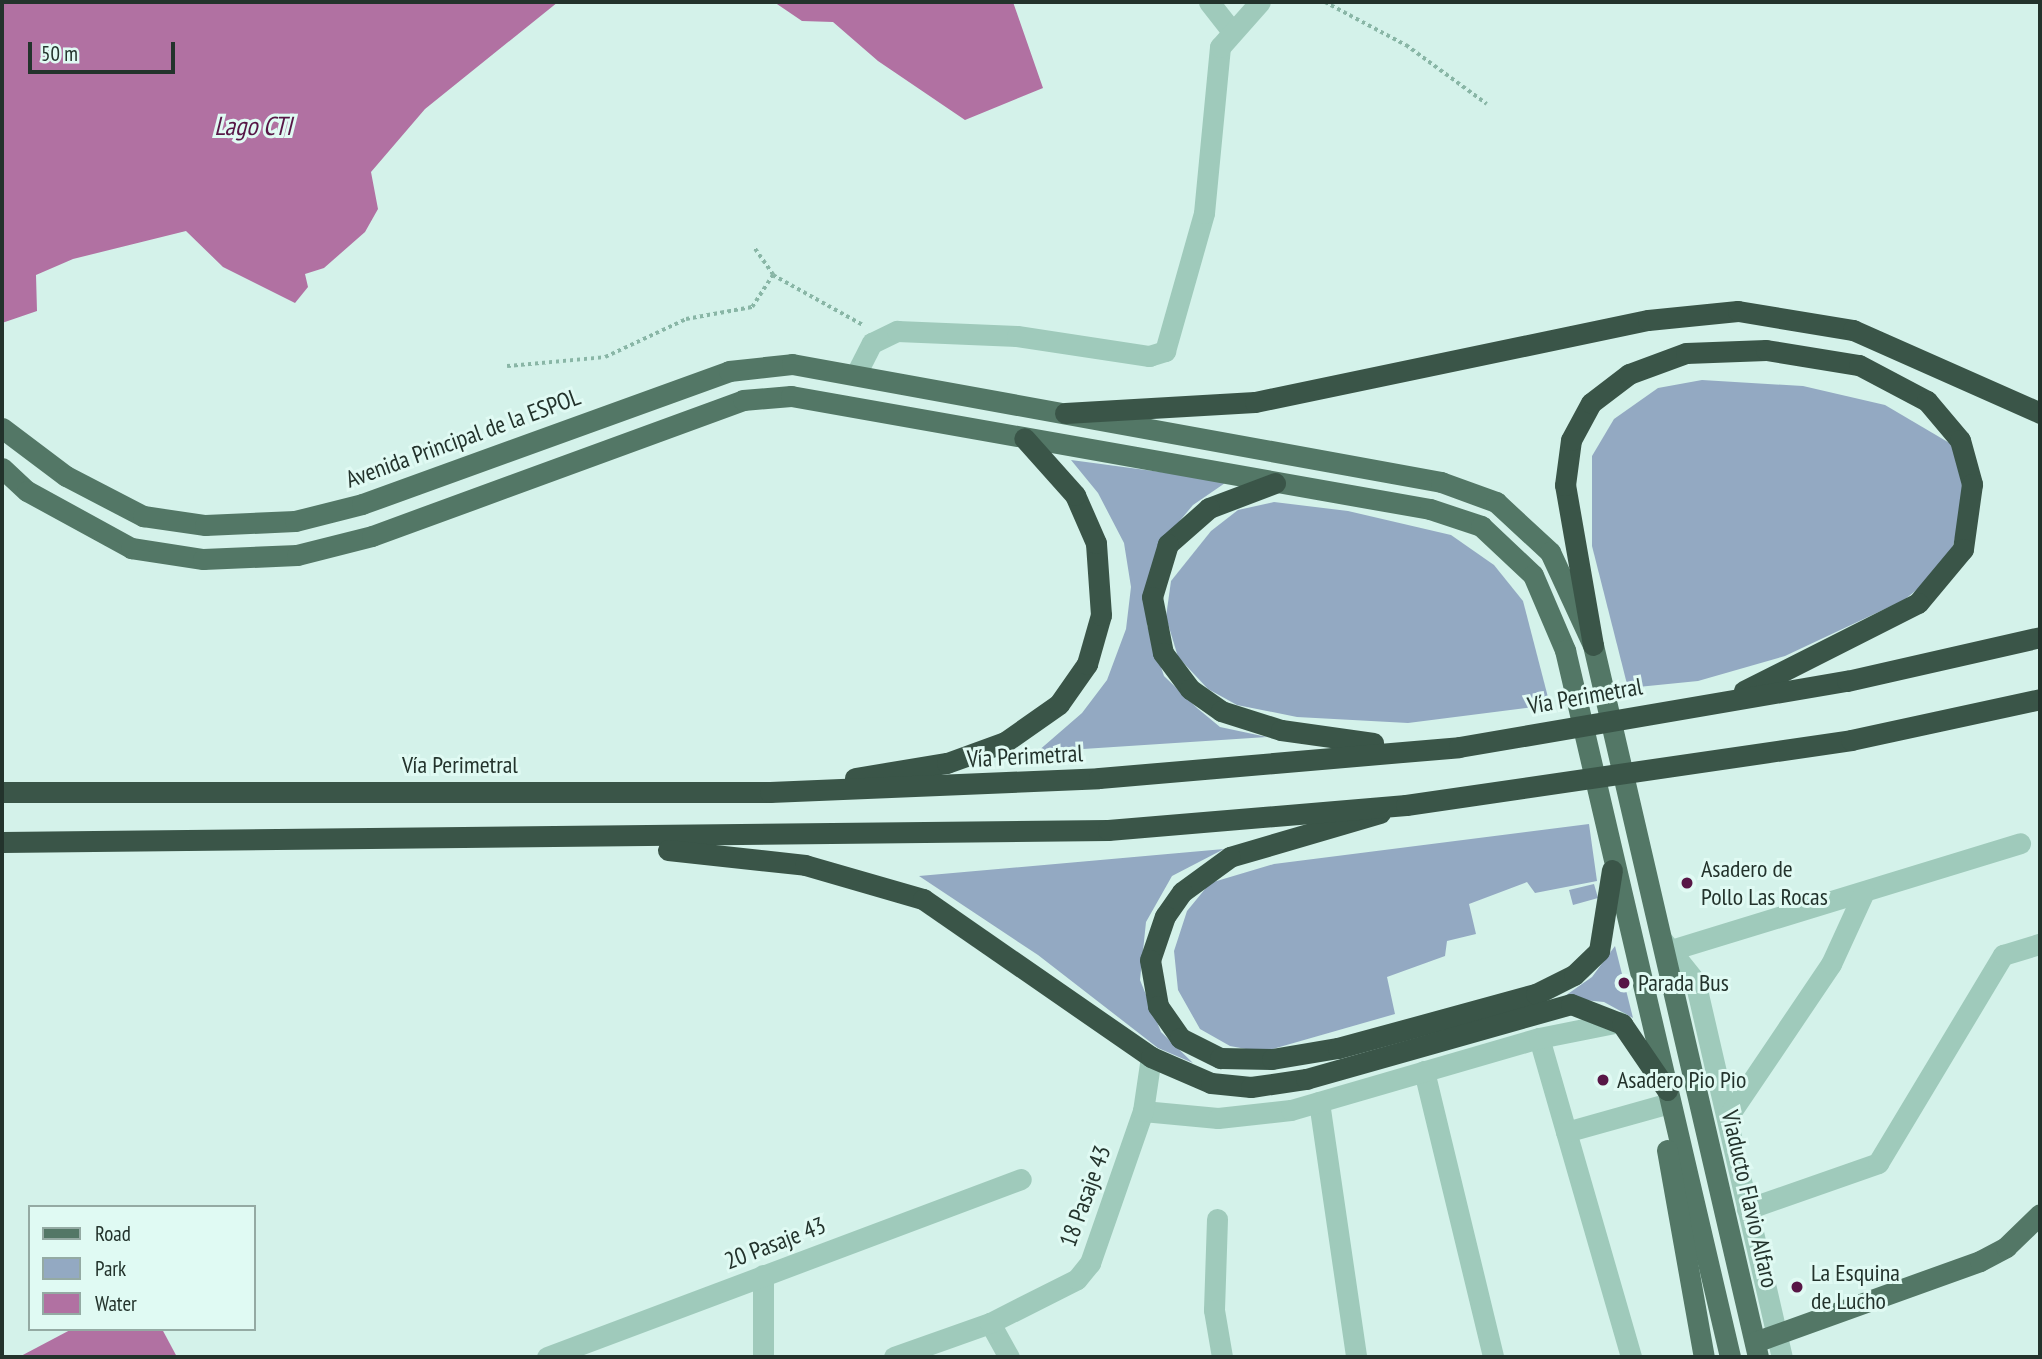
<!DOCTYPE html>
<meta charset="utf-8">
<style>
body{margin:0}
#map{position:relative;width:2042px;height:1359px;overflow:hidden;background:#d4f2ea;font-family:"PT Sans Narrow",sans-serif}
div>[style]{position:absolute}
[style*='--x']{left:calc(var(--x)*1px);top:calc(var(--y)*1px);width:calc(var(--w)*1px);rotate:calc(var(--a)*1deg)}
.green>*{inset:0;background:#93a9c2}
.water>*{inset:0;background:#b171a2}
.path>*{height:3.5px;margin-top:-1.75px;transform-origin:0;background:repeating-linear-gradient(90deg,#89b6a6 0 3.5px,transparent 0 7px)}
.minor>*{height:21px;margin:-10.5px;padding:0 10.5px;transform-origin:10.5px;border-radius:10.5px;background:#9fcabb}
.major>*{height:21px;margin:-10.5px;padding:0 10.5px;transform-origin:10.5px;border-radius:10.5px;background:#537766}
.highway>*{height:21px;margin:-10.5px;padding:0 10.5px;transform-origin:10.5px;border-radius:10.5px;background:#3a5548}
.dots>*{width:19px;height:19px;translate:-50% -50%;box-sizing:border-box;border:4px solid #e0faf3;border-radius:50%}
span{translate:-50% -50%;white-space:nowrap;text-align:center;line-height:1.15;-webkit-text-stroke:6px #e0faf3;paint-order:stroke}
.street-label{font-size:24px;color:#23332c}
.poi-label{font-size:24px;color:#23332c}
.left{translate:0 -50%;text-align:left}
.water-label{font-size:26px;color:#571646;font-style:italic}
.frame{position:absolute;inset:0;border:4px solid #23332c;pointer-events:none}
.legend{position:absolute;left:28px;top:1205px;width:228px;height:126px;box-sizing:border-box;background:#e0faf3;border:2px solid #94aaa3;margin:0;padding:9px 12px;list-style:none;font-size:21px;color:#23332c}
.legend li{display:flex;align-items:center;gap:14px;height:35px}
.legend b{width:35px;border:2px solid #94aaa3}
.scale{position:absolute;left:28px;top:42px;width:147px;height:32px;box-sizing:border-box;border:4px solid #23332c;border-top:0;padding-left:9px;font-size:21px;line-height:24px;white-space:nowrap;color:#23332c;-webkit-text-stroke:5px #e0faf3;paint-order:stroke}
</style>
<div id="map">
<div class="green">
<div style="clip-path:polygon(1702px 380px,1803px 386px,1885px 405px,1958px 448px,1964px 501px,1953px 546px,1939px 572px,1904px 600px,1785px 656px,1698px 681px,1628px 688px,1592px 546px,1592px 456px,1614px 419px,1658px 388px)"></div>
<div style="clip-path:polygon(1071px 460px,1228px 481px,1193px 505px,1162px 542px,1147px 625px,1164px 676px,1197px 708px,1220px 727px,1267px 737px,1037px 752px,1082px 713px,1107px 680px,1126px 629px,1131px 587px,1124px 543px,1098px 493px)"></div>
<div style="clip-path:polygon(1274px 502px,1348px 511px,1451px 535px,1494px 565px,1523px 601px,1550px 705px,1408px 723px,1297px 717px,1237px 705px,1208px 689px,1178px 657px,1166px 617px,1171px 581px,1211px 531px,1238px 510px)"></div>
<div style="clip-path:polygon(1589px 824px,1597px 881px,1535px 893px,1527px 882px,1469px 904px,1476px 934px,1447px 941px,1445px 956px,1387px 977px,1395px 1014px,1262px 1052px,1230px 1046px,1200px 1029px,1178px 990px,1174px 951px,1187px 911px,1210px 883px,1274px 864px)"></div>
<div style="clip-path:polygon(1224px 849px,1172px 876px,1146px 922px,1140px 980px,1161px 1032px,1193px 1063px,1158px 1048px,1038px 955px,919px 876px)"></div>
<div style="clip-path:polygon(1594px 884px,1598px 898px,1573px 905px,1569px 890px)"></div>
<div style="clip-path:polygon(1615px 946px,1633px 1018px,1604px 1002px,1562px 998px,1592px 977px)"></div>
</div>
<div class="water">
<div style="clip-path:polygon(2px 2px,558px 2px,425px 109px,371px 172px,378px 209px,365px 232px,324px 268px,305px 274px,308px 287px,295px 303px,223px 267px,186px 231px,73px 259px,36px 275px,37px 311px,2px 323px)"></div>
<div style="clip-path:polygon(774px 2px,1013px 2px,1043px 88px,965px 120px,878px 61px,833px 22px,802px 21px)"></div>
<div style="clip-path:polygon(72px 1329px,162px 1329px,177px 1357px,19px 1357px)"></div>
</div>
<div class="path">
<div style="--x:1325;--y:2;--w:92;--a:28"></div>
<div style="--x:1406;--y:45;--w:100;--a:36.1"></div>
<div style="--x:773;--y:275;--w:103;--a:29.1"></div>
<div style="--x:507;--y:366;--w:98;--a:-5.2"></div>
<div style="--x:605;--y:357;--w:89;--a:-25.1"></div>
<div style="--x:686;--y:319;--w:67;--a:-10.3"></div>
<div style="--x:752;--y:307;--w:38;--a:-57"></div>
<div style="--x:773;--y:275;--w:33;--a:-125"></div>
</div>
<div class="minor">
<div style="--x:1209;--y:2;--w:34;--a:52"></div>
<div style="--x:856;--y:374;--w:35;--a:-63"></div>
<div style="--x:872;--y:343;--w:28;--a:-26"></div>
<div style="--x:897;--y:331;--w:120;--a:2.4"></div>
<div style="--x:1017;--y:336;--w:134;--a:8.6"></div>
<div style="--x:1149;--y:356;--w:17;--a:-17"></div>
<div style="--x:1165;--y:351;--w:143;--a:-74.2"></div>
<div style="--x:1204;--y:213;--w:167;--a:-84.5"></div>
<div style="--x:1220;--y:47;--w:60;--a:-48.4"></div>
<div style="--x:1663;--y:941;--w:51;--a:51.3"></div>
<div style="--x:1695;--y:981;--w:386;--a:77"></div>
<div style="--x:1671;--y:950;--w:365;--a:-17"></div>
<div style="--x:1539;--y:1038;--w:332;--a:73.9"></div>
<div style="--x:1424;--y:1071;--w:294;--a:76.4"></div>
<div style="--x:1319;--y:1102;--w:258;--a:81.7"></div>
<div style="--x:1143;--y:1111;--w:75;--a:5.3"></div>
<div style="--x:1218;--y:1118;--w:73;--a:-6.3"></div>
<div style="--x:1291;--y:1110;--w:258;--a:-16.2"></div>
<div style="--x:1539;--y:1038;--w:82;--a:-11.3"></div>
<div style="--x:1727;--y:1118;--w:186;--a:-56"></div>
<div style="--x:1831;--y:964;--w:79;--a:-65.4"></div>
<div style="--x:1566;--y:1132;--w:107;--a:-15.7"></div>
<div style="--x:1747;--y:1209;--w:139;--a:-19.3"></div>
<div style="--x:1878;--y:1163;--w:243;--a:-59"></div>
<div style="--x:2003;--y:955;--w:39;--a:-17"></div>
<div style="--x:1217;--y:1219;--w:91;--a:91.9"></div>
<div style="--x:1214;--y:1310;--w:48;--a:80.3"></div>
<div style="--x:763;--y:1275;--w:82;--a:90"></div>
<div style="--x:990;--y:1323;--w:39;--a:61"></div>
<div style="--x:547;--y:1357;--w:506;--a:-20.58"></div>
<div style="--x:894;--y:1357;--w:102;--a:-19.5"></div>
<div style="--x:990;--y:1323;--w:97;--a:-26.8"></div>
<div style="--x:1077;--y:1279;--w:21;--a:-51"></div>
<div style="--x:1090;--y:1263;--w:161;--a:-70.8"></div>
<div style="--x:1143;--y:1111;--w:55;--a:-81.6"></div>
</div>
<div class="major">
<div style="--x:2;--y:428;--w:80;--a:36.9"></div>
<div style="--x:66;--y:476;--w:87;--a:27.5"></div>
<div style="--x:143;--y:516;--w:63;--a:8.3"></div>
<div style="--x:205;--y:525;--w:90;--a:-2.5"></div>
<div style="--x:295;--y:521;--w:69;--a:-14.2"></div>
<div style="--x:362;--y:504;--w:390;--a:-19.9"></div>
<div style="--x:729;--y:371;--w:63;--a:-6.3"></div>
<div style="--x:792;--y:364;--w:660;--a:10.3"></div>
<div style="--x:1441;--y:482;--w:59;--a:20"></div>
<div style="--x:1496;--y:502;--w:74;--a:42.8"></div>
<div style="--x:1550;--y:552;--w:102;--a:65.2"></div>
<div style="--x:1593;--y:645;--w:731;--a:76.95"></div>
<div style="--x:2;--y:468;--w:34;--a:43"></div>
<div style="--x:27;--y:491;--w:119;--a:28.7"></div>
<div style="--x:131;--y:548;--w:73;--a:8.7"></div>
<div style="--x:203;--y:559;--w:94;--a:-2.4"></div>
<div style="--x:297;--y:555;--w:77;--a:-14.2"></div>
<div style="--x:372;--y:536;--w:395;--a:-20.1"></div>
<div style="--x:743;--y:400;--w:48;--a:-4.8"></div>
<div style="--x:791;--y:396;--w:649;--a:10.03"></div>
<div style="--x:1430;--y:509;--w:54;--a:18.4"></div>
<div style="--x:1481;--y:526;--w:71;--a:43.3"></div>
<div style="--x:1533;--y:575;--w:82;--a:66.9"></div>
<div style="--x:1565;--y:650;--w:726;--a:76.86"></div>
<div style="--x:1667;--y:1150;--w:210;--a:79.9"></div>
<div style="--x:1755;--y:1342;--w:239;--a:-19.8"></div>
<div style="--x:1980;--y:1261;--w:30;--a:-28"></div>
<div style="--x:2006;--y:1247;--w:47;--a:-44.1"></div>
</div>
<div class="highway">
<div style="--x:1065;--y:413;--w:190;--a:-3.3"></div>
<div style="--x:1255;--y:402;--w:401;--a:-11.8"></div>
<div style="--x:1648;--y:320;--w:90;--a:-5.7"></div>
<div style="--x:1738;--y:311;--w:117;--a:9.4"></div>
<div style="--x:1853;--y:330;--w:205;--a:23.9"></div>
<div style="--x:1275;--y:483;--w:71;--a:159.3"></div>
<div style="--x:1209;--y:508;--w:55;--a:138.7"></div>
<div style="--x:1168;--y:544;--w:55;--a:106.8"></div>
<div style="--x:1152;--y:597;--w:57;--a:78.9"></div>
<div style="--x:1163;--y:653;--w:45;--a:53.1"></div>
<div style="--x:1190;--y:689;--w:38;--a:35"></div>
<div style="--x:1221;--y:711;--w:63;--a:17.6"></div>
<div style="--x:1281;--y:730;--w:93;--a:8"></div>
<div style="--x:1593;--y:645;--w:162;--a:-99.9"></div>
<div style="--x:1565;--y:485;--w:45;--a:-82.4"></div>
<div style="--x:1571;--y:440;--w:42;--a:-61.6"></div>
<div style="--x:1591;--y:403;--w:48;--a:-37.3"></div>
<div style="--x:1629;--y:374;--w:61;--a:-20.2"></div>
<div style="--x:1686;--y:353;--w:80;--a:-2.1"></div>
<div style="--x:1766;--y:350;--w:94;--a:9.2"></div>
<div style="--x:1859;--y:365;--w:77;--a:27.9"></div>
<div style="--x:1927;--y:401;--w:51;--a:49.8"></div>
<div style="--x:1960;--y:440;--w:46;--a:74.7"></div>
<div style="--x:1972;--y:484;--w:66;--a:97.9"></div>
<div style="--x:1963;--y:549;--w:70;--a:129.8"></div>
<div style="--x:1918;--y:603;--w:195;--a:153.2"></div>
<div style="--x:855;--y:778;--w:93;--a:-9.3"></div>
<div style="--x:947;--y:763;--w:62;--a:-19.9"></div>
<div style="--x:1005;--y:742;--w:66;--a:-35.1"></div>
<div style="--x:1059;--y:704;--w:49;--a:-55"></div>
<div style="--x:1087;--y:664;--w:51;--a:-74.1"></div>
<div style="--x:1101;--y:615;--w:72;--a:-94"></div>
<div style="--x:1096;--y:543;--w:52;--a:-113.6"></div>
<div style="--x:1075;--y:495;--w:76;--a:-131.8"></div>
<div style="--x:2;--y:792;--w:768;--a:0"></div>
<div style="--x:770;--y:792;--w:329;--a:-2.4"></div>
<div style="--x:1099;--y:778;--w:361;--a:-4.9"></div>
<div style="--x:1459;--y:747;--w:394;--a:-9.7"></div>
<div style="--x:1847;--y:681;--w:198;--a:-12.8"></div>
<div style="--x:1380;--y:813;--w:156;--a:163.7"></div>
<div style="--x:1230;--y:857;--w:59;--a:143.9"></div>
<div style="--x:1182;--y:892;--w:29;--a:125"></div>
<div style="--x:1165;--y:916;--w:46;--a:108.8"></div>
<div style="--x:1150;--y:960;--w:47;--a:80.1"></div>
<div style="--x:1158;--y:1006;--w:39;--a:55"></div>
<div style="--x:1180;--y:1038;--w:45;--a:26.6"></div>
<div style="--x:1220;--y:1058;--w:52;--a:1.1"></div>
<div style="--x:1272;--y:1059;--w:67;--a:-9.5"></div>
<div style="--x:1338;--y:1048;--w:205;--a:-15.3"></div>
<div style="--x:1536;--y:994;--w:42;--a:-26.6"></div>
<div style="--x:1574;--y:975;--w:35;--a:-44"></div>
<div style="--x:1599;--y:951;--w:82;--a:-80.9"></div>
<div style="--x:2;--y:842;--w:1106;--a:-0.62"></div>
<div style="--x:1108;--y:830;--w:299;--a:-4.8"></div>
<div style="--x:1406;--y:805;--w:450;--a:-8.3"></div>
<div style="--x:1851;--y:740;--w:193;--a:-12.2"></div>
<div style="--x:668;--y:850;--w:138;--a:6.2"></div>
<div style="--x:805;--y:865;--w:123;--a:16.1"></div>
<div style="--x:923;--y:899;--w:277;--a:34.7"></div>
<div style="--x:1151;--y:1057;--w:65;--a:23.4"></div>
<div style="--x:1211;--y:1083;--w:40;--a:5.7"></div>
<div style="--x:1251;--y:1087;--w:56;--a:-8.3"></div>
<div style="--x:1306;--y:1079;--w:275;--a:-15.8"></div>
<div style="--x:1571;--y:1004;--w:55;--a:21.4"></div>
<div style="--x:1622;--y:1024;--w:80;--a:55.7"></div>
</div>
<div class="dots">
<div style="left:1687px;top:883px;background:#571646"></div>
<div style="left:1624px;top:983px;background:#571646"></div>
<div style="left:1603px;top:1080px;background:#571646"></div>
<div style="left:1797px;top:1287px;background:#571646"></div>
</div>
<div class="street-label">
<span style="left:463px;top:438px;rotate:-20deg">Avenida Principal de la ESPOL</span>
<span style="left:1585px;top:696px;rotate:-10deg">Vía Perimetral</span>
<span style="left:1025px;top:756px;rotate:-3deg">Vía Perimetral</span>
<span style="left:460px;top:765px">Vía Perimetral</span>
<span style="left:1085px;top:1196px;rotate:-70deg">18 Pasaje 43</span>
<span style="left:1750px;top:1199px;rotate:77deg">Viaducto Flavio Alfaro</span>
<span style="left:775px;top:1243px;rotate:-21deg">20 Pasaje 43</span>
</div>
<div class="poi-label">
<span class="left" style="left:1701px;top:883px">Asadero de<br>Pollo Las Rocas</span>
<span class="left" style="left:1638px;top:983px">Parada Bus</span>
<span class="left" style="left:1617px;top:1080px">Asadero Pio Pio</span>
<span class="left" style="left:1811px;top:1287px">La Esquina<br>de Lucho</span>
</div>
<div class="water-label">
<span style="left:253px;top:126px">Lago CTI</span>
</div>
<div class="frame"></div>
<ul class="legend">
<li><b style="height:9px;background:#537766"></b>Road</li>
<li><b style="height:19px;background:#93a9c2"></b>Park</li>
<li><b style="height:19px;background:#b171a2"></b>Water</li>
</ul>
<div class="scale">50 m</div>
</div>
